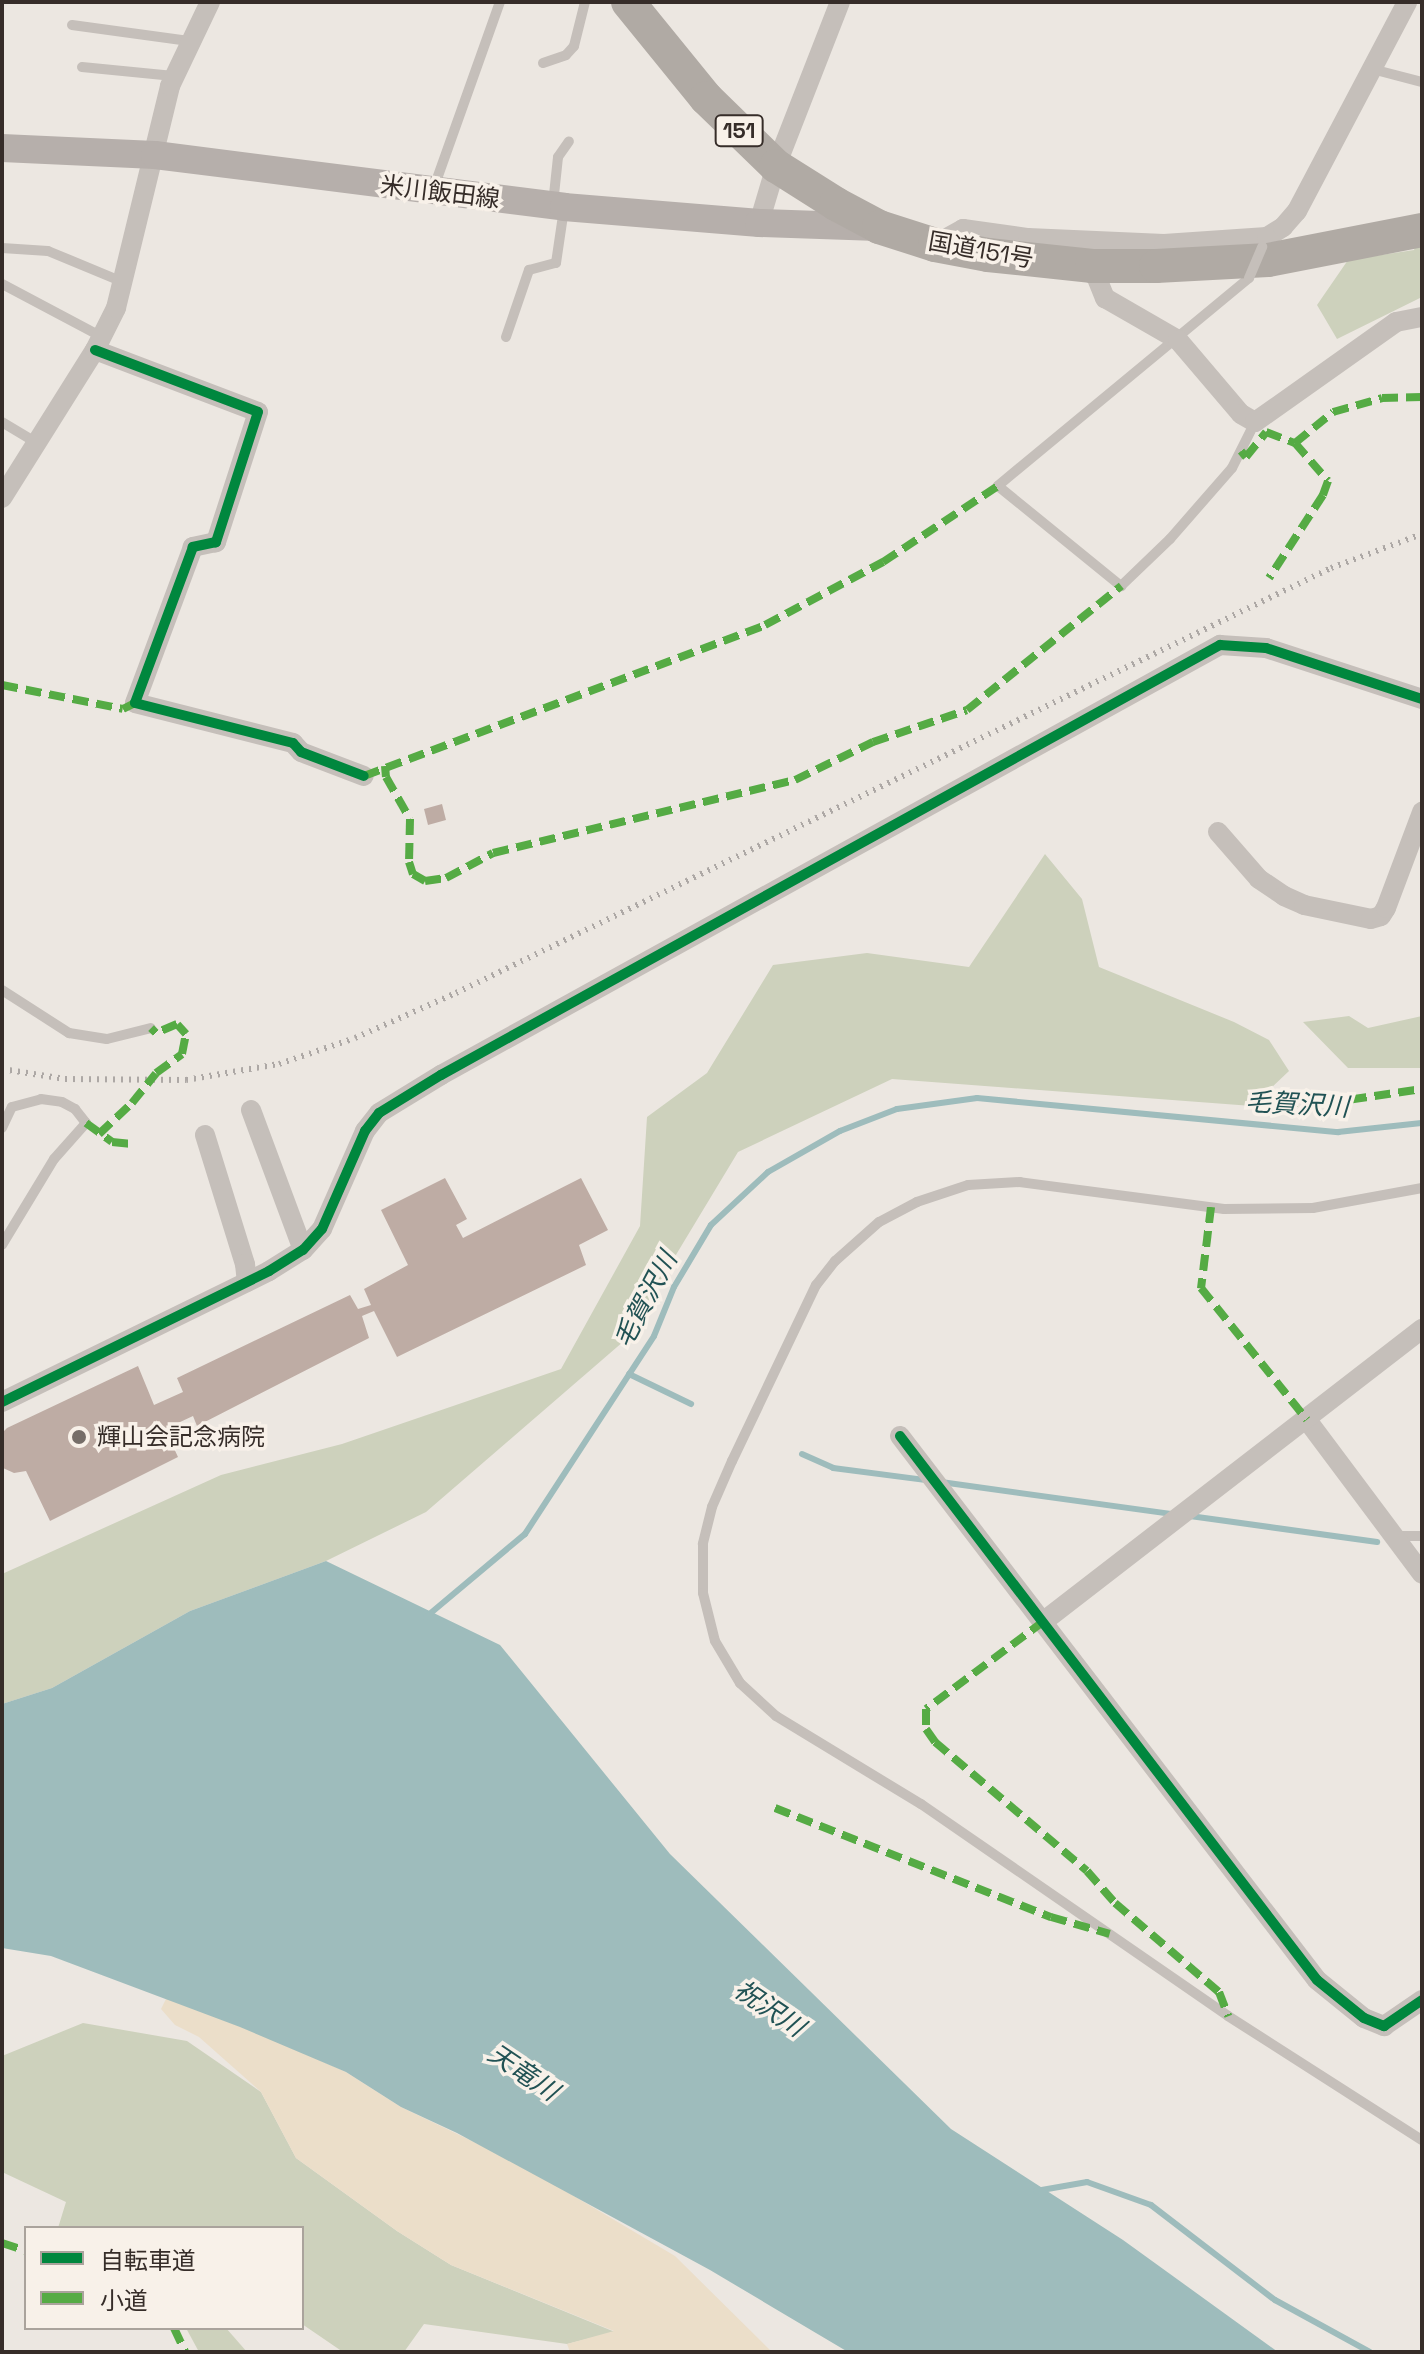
<!DOCTYPE html>
<meta charset="utf-8">
<style>
body{margin:0}
#map{position:relative;width:1424px;height:2354px;overflow:hidden;background:#ece7e1;font-family:"Space Grotesk","Noto Sans JP",sans-serif}
div>[style]{position:absolute}
[style*='--x']{left:calc(var(--x)*1px);top:calc(var(--y)*1px);width:calc(var(--w)*1px);rotate:calc(var(--a)*1deg)}
.green>*{inset:0;background:#cdd1bc}
.sand>*{inset:0;background:#ebdec9}
.water>*{inset:0;background:#9ebcbc}
.stream>*{height:6px;margin:-3px;padding:0 3px;transform-origin:3px;border-radius:3px;background:#9ebcbc}
.building>*{inset:0;background:#beaca4}
.service>*{height:10px;margin:-5px;padding:0 5px;transform-origin:5px;border-radius:5px;background:#c5bfba}
.minor>*{height:20px;margin:-10px;padding:0 10px;transform-origin:10px;border-radius:10px;background:#c5bfba}
.secondary>*{height:28px;margin:-14px;padding:0 14px;transform-origin:14px;border-radius:14px;background:#b6afab}
.trunk>*{height:34px;margin:-17px;padding:0 17px;transform-origin:17px;border-radius:17px;background:#b0aaa4}
.rail>*{height:6px;margin-top:-3px;transform-origin:0;background:repeating-linear-gradient(90deg,#ada8a5 0 2px,transparent 0 8px)}
.service-bridge>*{height:10px;margin:-5px;padding:0 5px;transform-origin:5px;border-radius:5px;background:#c5bfba}
.quiet>*{height:8px;margin-top:-4px;transform-origin:0;background:repeating-linear-gradient(90deg,#55ab44 0 16px,transparent 0 24px)}
.cycleway>*{height:10px;margin:-5px;padding:0 5px;transform-origin:5px;border-radius:5px;background:#00873e}
.dots>*{width:22px;height:22px;translate:-50% -50%;box-sizing:border-box;border:4px solid #f8f1e9;border-radius:50%}
span{translate:-50% -50%;white-space:nowrap;text-align:center;line-height:1.15;-webkit-text-stroke:7px #f8f1e9;paint-order:stroke}
.shield-label span{padding:2px 6px;background:#f8f1e9;border:2px solid;border-radius:6px;-webkit-text-stroke-width:0}
.shield-label{font-size:22px;color:#362d29;font-weight:700}
.street-label{font-size:24px;color:#362d29}
.poi-label{font-size:24px;color:#362d29}
.left{translate:0 -50%;text-align:left}
.water-label{font-size:26px;color:#215254;font-style:italic}
.frame{position:absolute;inset:0;border:4px solid #362d29;pointer-events:none}
.legend{position:absolute;left:24px;top:2226px;width:280px;height:104px;box-sizing:border-box;background:#f8f1e9;border:2px solid #aaa39c;margin:0;padding:10px 14px;list-style:none;font-size:24px;color:#362d29}
.legend li{display:flex;align-items:center;gap:16px;height:40px}
.legend b{width:40px;border:2px solid #aaa39c}
</style>
<div id="map">
<div class="green">
<div style="clip-path:polygon(1422px 221px,1422px 297px,1337px 339px,1317px 305px,1348px 260px,1414px 250px)"></div>
<div style="clip-path:polygon(1045px 854px,1082px 899px,1099px 967px,1234px 1022px,1269px 1040px,1289px 1071px,1252px 1106px,892px 1079px,738px 1152px,624px 1341px,426px 1512px,326px 1561px,190px 1611px,52px 1688px,2px 1704px,2px 1574px,221px 1475px,342px 1444px,561px 1369px,640px 1226px,647px 1117px,707px 1073px,773px 965px,867px 953px,969px 967px)"></div>
<div style="clip-path:polygon(1349px 1016px,1368px 1028px,1422px 1016px,1422px 1068px,1348px 1068px,1303px 1022px)"></div>
<div style="clip-path:polygon(83px 2023px,187px 2041px,261px 2092px,296px 2158px,397px 2231px,451px 2265px,615px 2332px,567px 2344px,424px 2324px,404px 2352px,343px 2352px,302px 2324px,302px 2228px,58px 2228px,66px 2202px,2px 2172px,2px 2056px)"></div>
<div style="clip-path:polygon(186px 2328px,226px 2328px,247px 2352px,199px 2352px)"></div>
</div>
<div class="sand">
<div style="clip-path:polygon(169px 1993px,346px 2072px,401px 2107px,520px 2164px,675px 2256px,772px 2352px,570px 2352px,567px 2344px,614px 2331px,451px 2265px,397px 2231px,296px 2158px,261px 2092px,199px 2037px,175px 2025px,161px 2009px)"></div>
</div>
<div class="water">
<div style="clip-path:polygon(326px 1561px,500px 1645px,670px 1854px,951px 2129px,1123px 2240px,1278px 2352px,848px 2352px,710px 2270px,457px 2133px,401px 2107px,346px 2072px,240px 2027px,51px 1956px,2px 1948px,2px 1704px,52px 1688px,190px 1611px)"></div>
</div>
<div class="stream">
<div style="--x:629;--y:1374;--w:69;--a:25.8"></div>
<div style="--x:802;--y:1454;--w:34;--a:24"></div>
<div style="--x:833;--y:1468;--w:94;--a:7.4"></div>
<div style="--x:941;--y:1482;--w:232;--a:7.9"></div>
<div style="--x:1190;--y:1516;--w:189;--a:7.9"></div>
<div style="--x:426;--y:1617;--w:129;--a:-40"></div>
<div style="--x:525;--y:1534;--w:236;--a:-56.9"></div>
<div style="--x:654;--y:1336;--w:53;--a:-67.8"></div>
<div style="--x:674;--y:1287;--w:72;--a:-59.2"></div>
<div style="--x:711;--y:1225;--w:78;--a:-42.9"></div>
<div style="--x:768;--y:1172;--w:83;--a:-29.7"></div>
<div style="--x:840;--y:1131;--w:61;--a:-21.1"></div>
<div style="--x:897;--y:1109;--w:81;--a:-7.8"></div>
<div style="--x:977;--y:1098;--w:363;--a:5.4"></div>
<div style="--x:1338;--y:1132;--w:84;--a:-6.1"></div>
<div style="--x:1036;--y:2191;--w:52;--a:-10"></div>
<div style="--x:1087;--y:2182;--w:68;--a:19.8"></div>
<div style="--x:1151;--y:2205;--w:156;--a:37.5"></div>
<div style="--x:1275;--y:2300;--w:108;--a:28.7"></div>
</div>
<div class="building">
<div style="clip-path:polygon(442px 804px,446px 820px,428px 825px,424px 809px)"></div>
<div style="clip-path:polygon(445px 1178px,467px 1219px,456px 1225px,463px 1238px,581px 1178px,608px 1230px,579px 1245px,586px 1265px,397px 1357px,374px 1311px,362px 1316px,369px 1338px,197px 1426px,193px 1416px,165px 1429px,178px 1457px,50px 1521px,26px 1471px,14px 1473px,3px 1468px,2px 1433px,7px 1428px,138px 1366px,154px 1405px,183px 1392px,177px 1378px,350px 1295px,358px 1309px,371px 1305px,364px 1289px,408px 1265px,381px 1210px)"></div>
</div>
<div class="service">
<div style="--x:72;--y:25;--w:118;--a:7.8"></div>
<div style="--x:543;--y:63;--w:24;--a:-19"></div>
<div style="--x:566;--y:55;--w:12;--a:-48"></div>
<div style="--x:574;--y:46;--w:45;--a:-76"></div>
<div style="--x:82;--y:67;--w:92;--a:5.6"></div>
<div style="--x:1372;--y:69;--w:52;--a:14.6"></div>
<div style="--x:433;--y:190;--w:200;--a:-70.4"></div>
<div style="--x:553;--y:204;--w:47;--a:-83.9"></div>
<div style="--x:558;--y:157;--w:19;--a:-55"></div>
<div style="--x:2;--y:248;--w:46;--a:3.7"></div>
<div style="--x:48;--y:251;--w:81;--a:22.5"></div>
<div style="--x:1249;--y:278;--w:326;--a:140.4"></div>
<div style="--x:998;--y:486;--w:159;--a:39.1"></div>
<div style="--x:1121;--y:586;--w:68;--a:-43.8"></div>
<div style="--x:1170;--y:539;--w:94;--a:-48.9"></div>
<div style="--x:1232;--y:468;--w:51;--a:-63.4"></div>
<div style="--x:2;--y:284;--w:113;--a:27.9"></div>
<div style="--x:506;--y:337;--w:71;--a:-71.1"></div>
<div style="--x:529;--y:270;--w:28;--a:-15"></div>
<div style="--x:556;--y:263;--w:55;--a:-81.6"></div>
<div style="--x:2;--y:422;--w:41;--a:31"></div>
<div style="--x:2;--y:990;--w:80;--a:32.7"></div>
<div style="--x:69;--y:1033;--w:38;--a:9"></div>
<div style="--x:107;--y:1039;--w:45;--a:-14"></div>
<div style="--x:2;--y:1128;--w:23;--a:-65"></div>
<div style="--x:12;--y:1107;--w:30;--a:-15"></div>
<div style="--x:41;--y:1099;--w:21;--a:8"></div>
<div style="--x:62;--y:1102;--w:15;--a:28"></div>
<div style="--x:75;--y:1109;--w:18;--a:52"></div>
<div style="--x:86;--y:1123;--w:48;--a:131.6"></div>
<div style="--x:54;--y:1159;--w:100;--a:121.2"></div>
<div style="--x:1422;--y:1188;--w:111;--a:169.6"></div>
<div style="--x:1313;--y:1208;--w:89;--a:179.4"></div>
<div style="--x:1224;--y:1209;--w:206;--a:-172.5"></div>
<div style="--x:1020;--y:1182;--w:52;--a:176.7"></div>
<div style="--x:968;--y:1185;--w:54;--a:161.6"></div>
<div style="--x:917;--y:1202;--w:43;--a:152.2"></div>
<div style="--x:879;--y:1222;--w:59;--a:138.4"></div>
<div style="--x:835;--y:1261;--w:31;--a:128"></div>
<div style="--x:816;--y:1285;--w:195;--a:115.5"></div>
<div style="--x:732;--y:1461;--w:50;--a:113.5"></div>
<div style="--x:712;--y:1507;--w:38;--a:104"></div>
<div style="--x:703;--y:1544;--w:49;--a:90"></div>
<div style="--x:703;--y:1593;--w:49;--a:76"></div>
<div style="--x:715;--y:1641;--w:49;--a:59.2"></div>
<div style="--x:740;--y:1683;--w:49;--a:42.5"></div>
<div style="--x:776;--y:1716;--w:170;--a:31.3"></div>
<div style="--x:921;--y:1804;--w:373;--a:34.6"></div>
<div style="--x:1228;--y:2016;--w:230;--a:32.6"></div>
<div style="--x:1392;--y:1536;--w:30;--a:0"></div>
</div>
<div class="minor">
<div style="--x:759;--y:223;--w:59;--a:-73.4"></div>
<div style="--x:776;--y:166;--w:176;--a:-68.7"></div>
<div style="--x:936;--y:244;--w:31;--a:-29"></div>
<div style="--x:963;--y:229;--w:66;--a:7.9"></div>
<div style="--x:1028;--y:238;--w:136;--a:2.5"></div>
<div style="--x:1164;--y:244;--w:103;--a:-3.9"></div>
<div style="--x:1267;--y:237;--w:19;--a:-32"></div>
<div style="--x:1283;--y:227;--w:21;--a:-49"></div>
<div style="--x:1297;--y:211;--w:236;--a:-62.2"></div>
<div style="--x:1092;--y:266;--w:35;--a:68"></div>
<div style="--x:1105;--y:298;--w:84;--a:29.9"></div>
<div style="--x:1178;--y:340;--w:97;--a:49.6"></div>
<div style="--x:1241;--y:414;--w:16;--a:30"></div>
<div style="--x:1255;--y:422;--w:173;--a:-35.3"></div>
<div style="--x:1396;--y:322;--w:26;--a:-11"></div>
<div style="--x:95;--y:350;--w:174;--a:20.8"></div>
<div style="--x:258;--y:412;--w:137;--a:107.9"></div>
<div style="--x:216;--y:542;--w:24;--a:168"></div>
<div style="--x:193;--y:547;--w:166;--a:110.4"></div>
<div style="--x:135;--y:703;--w:163;--a:14.2"></div>
<div style="--x:293;--y:743;--w:12;--a:48"></div>
<div style="--x:301;--y:752;--w:67;--a:20.9"></div>
<div style="--x:2;--y:498;--w:175;--a:-57.9"></div>
<div style="--x:95;--y:350;--w:47;--a:-63.4"></div>
<div style="--x:116;--y:308;--w:228;--a:-76.3"></div>
<div style="--x:170;--y:86;--w:93;--a:-64.5"></div>
<div style="--x:1218;--y:832;--w:62;--a:48.9"></div>
<div style="--x:1259;--y:879;--w:30;--a:34"></div>
<div style="--x:1284;--y:896;--w:22;--a:24"></div>
<div style="--x:1304;--y:905;--w:68;--a:11.8"></div>
<div style="--x:1371;--y:919;--w:10;--a:-17"></div>
<div style="--x:1381;--y:916;--w:9;--a:-58"></div>
<div style="--x:1386;--y:908;--w:103;--a:-69.4"></div>
<div style="--x:251;--y:1110;--w:149;--a:69.6"></div>
<div style="--x:205;--y:1135;--w:135;--a:72.8"></div>
<div style="--x:245;--y:1264;--w:18;--a:84"></div>
<div style="--x:2;--y:1402;--w:297;--a:-26.1"></div>
<div style="--x:269;--y:1271;--w:40;--a:-32"></div>
<div style="--x:303;--y:1250;--w:28;--a:-48"></div>
<div style="--x:322;--y:1229;--w:107;--a:-66.3"></div>
<div style="--x:365;--y:1131;--w:23;--a:-52"></div>
<div style="--x:379;--y:1113;--w:73;--a:-31.5"></div>
<div style="--x:441;--y:1075;--w:890;--a:-28.9"></div>
<div style="--x:1220;--y:645;--w:46;--a:3.7"></div>
<div style="--x:1266;--y:648;--w:164;--a:18.1"></div>
<div style="--x:1307;--y:1420;--w:192;--a:53.2"></div>
<div style="--x:900;--y:1436;--w:685;--a:52.53"></div>
<div style="--x:1317;--y:1980;--w:60;--a:39"></div>
<div style="--x:1364;--y:2018;--w:22;--a:22"></div>
<div style="--x:1384;--y:2026;--w:46;--a:-34.4"></div>
<div style="--x:1044;--y:1621;--w:478;--a:-37.7"></div>
</div>
<div class="secondary">
<div style="--x:2;--y:148;--w:153;--a:2.6"></div>
<div style="--x:155;--y:155;--w:412;--a:7.2"></div>
<div style="--x:564;--y:207;--w:196;--a:4.7"></div>
<div style="--x:759;--y:223;--w:119;--a:1.9"></div>
</div>
<div class="trunk">
<div style="--x:628;--y:2;--w:124;--a:50.9"></div>
<div style="--x:706;--y:98;--w:98;--a:44.2"></div>
<div style="--x:776;--y:166;--w:71;--a:32.3"></div>
<div style="--x:836;--y:204;--w:49;--a:28.1"></div>
<div style="--x:879;--y:227;--w:59;--a:17.8"></div>
<div style="--x:935;--y:245;--w:54;--a:10.7"></div>
<div style="--x:988;--y:255;--w:105;--a:6"></div>
<div style="--x:1092;--y:266;--w:64;--a:0"></div>
<div style="--x:1156;--y:266;--w:112;--a:-3.1"></div>
<div style="--x:1268;--y:260;--w:157;--a:-11"></div>
</div>
<div class="rail">
<div style="--x:2;--y:1069;--w:64;--a:9"></div>
<div style="--x:65;--y:1079;--w:121;--a:0.5"></div>
<div style="--x:186;--y:1080;--w:94;--a:-9.8"></div>
<div style="--x:279;--y:1064;--w:80;--a:-18.9"></div>
<div style="--x:355;--y:1038;--w:111;--a:-24"></div>
<div style="--x:456;--y:993;--w:973;--a:-25.91"></div>
<div style="--x:1331;--y:568;--w:97;--a:-20.5"></div>
</div>
<div class="service-bridge">
<div style="--x:1249;--y:278;--w:34;--a:-67"></div>
</div>
<div class="quiet">
<div style="--x:1295;--y:443;--w:49;--a:-39.2"></div>
<div style="--x:1333;--y:412;--w:51;--a:-15.9"></div>
<div style="--x:1382;--y:398;--w:40;--a:-1.4"></div>
<div style="--x:1241;--y:451;--w:8;--a:50"></div>
<div style="--x:1246;--y:457;--w:32;--a:-51"></div>
<div style="--x:1266;--y:432;--w:31;--a:21"></div>
<div style="--x:1295;--y:443;--w:50;--a:49"></div>
<div style="--x:1328;--y:481;--w:15;--a:110"></div>
<div style="--x:1323;--y:495;--w:99;--a:123"></div>
<div style="--x:2;--y:685;--w:123;--a:11.2"></div>
<div style="--x:123;--y:709;--w:13;--a:-27"></div>
<div style="--x:385;--y:766;--w:11;--a:85"></div>
<div style="--x:386;--y:777;--w:48;--a:60.3"></div>
<div style="--x:410;--y:819;--w:43;--a:91.3"></div>
<div style="--x:409;--y:862;--w:13;--a:72"></div>
<div style="--x:413;--y:874;--w:14;--a:30"></div>
<div style="--x:425;--y:881;--w:21;--a:-8"></div>
<div style="--x:446;--y:878;--w:53;--a:-28"></div>
<div style="--x:493;--y:853;--w:311;--a:-13.6"></div>
<div style="--x:795;--y:780;--w:87;--a:-26"></div>
<div style="--x:873;--y:742;--w:99;--a:-18.8"></div>
<div style="--x:967;--y:710;--w:198;--a:-38.8"></div>
<div style="--x:364;--y:776;--w:428;--a:-20.6"></div>
<div style="--x:765;--y:625;--w:134;--a:-28.1"></div>
<div style="--x:883;--y:562;--w:138;--a:-33.5"></div>
<div style="--x:1282;--y:1103;--w:45;--a:0"></div>
<div style="--x:1327;--y:1103;--w:96;--a:-8.4"></div>
<div style="--x:86;--y:1123;--w:32;--a:36"></div>
<div style="--x:112;--y:1142;--w:20;--a:6"></div>
<div style="--x:99;--y:1134;--w:45;--a:-43.2"></div>
<div style="--x:132;--y:1103;--w:38;--a:-51"></div>
<div style="--x:156;--y:1073;--w:32;--a:-36"></div>
<div style="--x:182;--y:1054;--w:20;--a:-79"></div>
<div style="--x:186;--y:1034;--w:13;--a:-132"></div>
<div style="--x:177;--y:1024;--w:23;--a:157"></div>
<div style="--x:156;--y:1033;--w:7;--a:-135"></div>
<div style="--x:1211;--y:1207;--w:82;--a:97"></div>
<div style="--x:1201;--y:1288;--w:169;--a:51.2"></div>
<div style="--x:1044;--y:1621;--w:147;--a:143.3"></div>
<div style="--x:926;--y:1709;--w:20;--a:90"></div>
<div style="--x:926;--y:1729;--w:16;--a:55"></div>
<div style="--x:935;--y:1742;--w:199;--a:40.3"></div>
<div style="--x:1087;--y:1871;--w:43;--a:48.8"></div>
<div style="--x:1115;--y:1903;--w:137;--a:40.6"></div>
<div style="--x:1219;--y:1992;--w:26;--a:69"></div>
<div style="--x:775;--y:1808;--w:297;--a:21.6"></div>
<div style="--x:1051;--y:1917;--w:61;--a:16.1"></div>
<div style="--x:2;--y:2243;--w:25;--a:18"></div>
<div style="--x:174;--y:2328;--w:26;--a:65"></div>
</div>
<div class="cycleway">
<div style="--x:95;--y:350;--w:174;--a:20.8"></div>
<div style="--x:258;--y:412;--w:137;--a:107.9"></div>
<div style="--x:216;--y:542;--w:24;--a:168"></div>
<div style="--x:193;--y:547;--w:166;--a:110.4"></div>
<div style="--x:135;--y:703;--w:163;--a:14.2"></div>
<div style="--x:293;--y:743;--w:12;--a:48"></div>
<div style="--x:301;--y:752;--w:67;--a:20.9"></div>
<div style="--x:2;--y:1402;--w:297;--a:-26.1"></div>
<div style="--x:269;--y:1271;--w:40;--a:-32"></div>
<div style="--x:303;--y:1250;--w:28;--a:-48"></div>
<div style="--x:322;--y:1229;--w:107;--a:-66.3"></div>
<div style="--x:365;--y:1131;--w:23;--a:-52"></div>
<div style="--x:379;--y:1113;--w:73;--a:-31.5"></div>
<div style="--x:441;--y:1075;--w:890;--a:-28.9"></div>
<div style="--x:1220;--y:645;--w:46;--a:3.7"></div>
<div style="--x:1266;--y:648;--w:164;--a:18.1"></div>
<div style="--x:900;--y:1436;--w:685;--a:52.53"></div>
<div style="--x:1317;--y:1980;--w:60;--a:39"></div>
<div style="--x:1364;--y:2018;--w:22;--a:22"></div>
<div style="--x:1384;--y:2026;--w:46;--a:-34.4"></div>
</div>
<div class="dots">
<div style="left:79px;top:1437px;background:#766e69"></div>
</div>
<div class="shield-label">
<span style="left:739px;top:131px">151</span>
</div>
<div class="street-label">
<span style="left:440px;top:192px;rotate:7deg">米川飯田線</span>
<span style="left:981px;top:250px;rotate:10deg">国道151号</span>
</div>
<div class="poi-label">
<span class="left" style="left:97px;top:1437px">輝山会記念病院</span>
</div>
<div class="water-label">
<span style="left:1297px;top:1105px;rotate:3deg">毛賀沢川</span>
<span style="left:646px;top:1300px;rotate:-62deg">毛賀沢川</span>
<span style="left:769px;top:2009px;rotate:34deg">祝沢川</span>
<span style="left:523px;top:2073px;rotate:34deg">天竜川</span>
</div>
<div class="frame"></div>
<ul class="legend">
<li><b style="height:10px;background:#00873e"></b>自転車道</li>
<li><b style="height:10px;background:#55ab44"></b>小道</li>
</ul>
</div>
